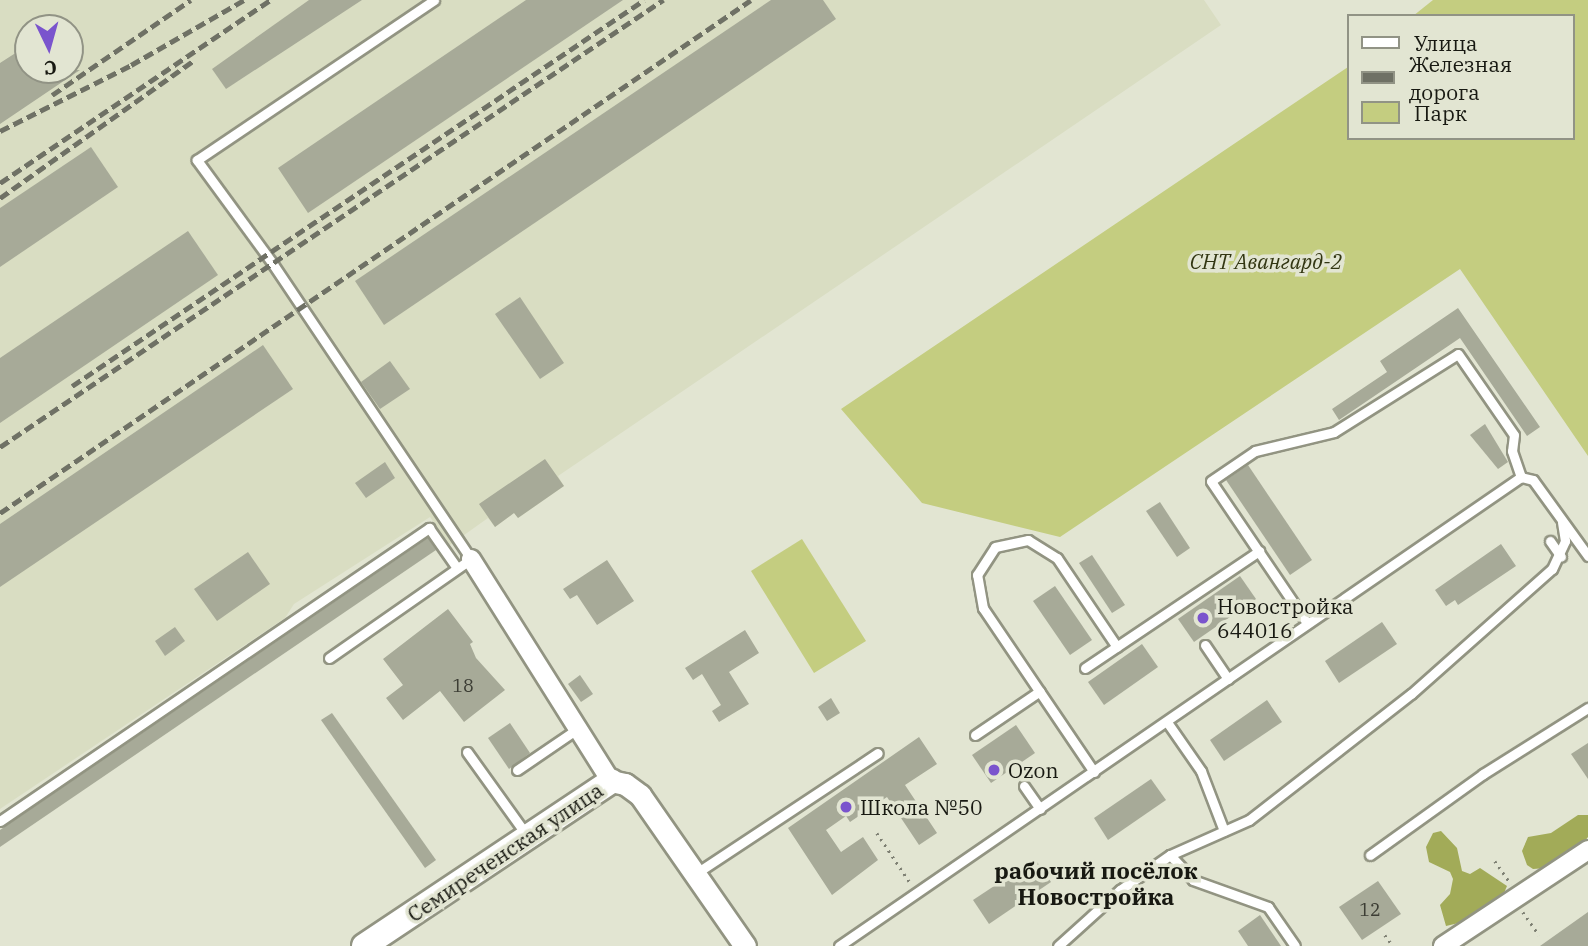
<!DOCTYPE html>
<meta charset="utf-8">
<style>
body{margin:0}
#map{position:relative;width:1588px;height:946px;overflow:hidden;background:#e2e5d2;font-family:"IBM Plex Serif",serif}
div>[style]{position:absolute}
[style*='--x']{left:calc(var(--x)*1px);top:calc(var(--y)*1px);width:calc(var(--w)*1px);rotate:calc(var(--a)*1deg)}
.built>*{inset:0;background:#d9ddc2}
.green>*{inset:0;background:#c4cd80}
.forest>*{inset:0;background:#a2ab58}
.building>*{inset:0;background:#a7aa98}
.path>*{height:2.5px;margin-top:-1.25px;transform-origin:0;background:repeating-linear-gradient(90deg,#7e8073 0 2px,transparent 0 7px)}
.roads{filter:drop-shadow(2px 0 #929482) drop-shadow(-2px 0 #929482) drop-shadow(0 2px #929482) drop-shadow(0 -2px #929482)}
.service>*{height:9px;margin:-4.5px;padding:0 4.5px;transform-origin:4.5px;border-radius:4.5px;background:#fff}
.minor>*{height:18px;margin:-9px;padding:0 9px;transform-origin:9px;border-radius:9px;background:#fff}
.tertiary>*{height:21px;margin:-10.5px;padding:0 10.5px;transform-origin:10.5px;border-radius:10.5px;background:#fff}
.secondary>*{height:24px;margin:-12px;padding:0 12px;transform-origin:12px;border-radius:12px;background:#fff}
.rail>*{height:4.5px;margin-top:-2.25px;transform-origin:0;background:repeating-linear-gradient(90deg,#6f7165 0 10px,transparent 0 15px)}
.dots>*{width:19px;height:19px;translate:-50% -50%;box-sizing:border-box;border:4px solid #e2e5d2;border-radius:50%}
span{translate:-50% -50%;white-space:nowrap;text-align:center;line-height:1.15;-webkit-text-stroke:7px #e2e5d2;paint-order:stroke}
.number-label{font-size:18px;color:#3c3d34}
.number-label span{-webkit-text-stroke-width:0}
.park-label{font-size:21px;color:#323612;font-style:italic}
.poi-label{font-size:21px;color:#181912}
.left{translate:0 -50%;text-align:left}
.street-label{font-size:21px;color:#181912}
.neighbourhood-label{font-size:23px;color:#181912;font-weight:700}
.legend{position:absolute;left:1347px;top:14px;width:228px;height:126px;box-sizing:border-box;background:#e2e5d2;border:2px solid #919385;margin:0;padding:9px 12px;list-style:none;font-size:21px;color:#181912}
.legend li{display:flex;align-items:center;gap:14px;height:35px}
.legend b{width:35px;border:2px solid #919385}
.north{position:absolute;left:14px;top:14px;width:70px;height:70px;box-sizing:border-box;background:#e2e5d2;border:2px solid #919385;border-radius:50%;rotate:175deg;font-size:19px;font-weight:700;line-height:28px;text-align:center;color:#181912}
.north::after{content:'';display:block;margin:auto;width:24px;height:32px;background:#7a54cd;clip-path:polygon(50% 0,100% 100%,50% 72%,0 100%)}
</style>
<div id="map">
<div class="built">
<div style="clip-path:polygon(evenodd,0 0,1204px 0,1221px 25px,558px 476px,564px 486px,518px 518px,514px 513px,495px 527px,488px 518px,450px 545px,430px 517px,294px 604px,285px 618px,0 809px,0 0,28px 28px,70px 28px,70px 70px,28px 70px,28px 28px)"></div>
</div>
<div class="green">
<div style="clip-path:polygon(1433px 0,1588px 0,1588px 456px,1460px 269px,1060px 537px,922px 503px,841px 409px,1348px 67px,1348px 138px,1572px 138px,1572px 16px,1413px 16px)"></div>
<div style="clip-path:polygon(802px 539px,866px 641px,814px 673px,751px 571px)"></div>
</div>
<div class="forest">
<div style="clip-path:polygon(1578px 815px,1588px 815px,1588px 837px,1581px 846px,1547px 868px,1533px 869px,1527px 865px,1522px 851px,1528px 837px,1551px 833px)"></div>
<div style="clip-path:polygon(1441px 831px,1457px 848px,1462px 871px,1470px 874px,1480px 868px,1507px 886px,1501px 900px,1467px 921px,1446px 926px,1440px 905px,1450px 894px,1453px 879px,1450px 872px,1429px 862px,1426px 847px,1433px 833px)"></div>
</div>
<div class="building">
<div style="clip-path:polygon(309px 0,362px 0,226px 89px,212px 69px)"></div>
<div style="clip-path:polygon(526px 0,623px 0,308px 213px,278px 168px)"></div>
<div style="clip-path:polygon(771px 0,823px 0,836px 19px,384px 325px,355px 281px)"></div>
<div style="clip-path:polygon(28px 45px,28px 70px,80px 70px,0 124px,0 63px)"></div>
<div style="clip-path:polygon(91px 147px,118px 187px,0 267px,0 208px)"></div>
<div style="clip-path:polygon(188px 231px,218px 275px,0 423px,0 358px)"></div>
<div style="clip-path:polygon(520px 297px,564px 363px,540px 379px,495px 314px)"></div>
<div style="clip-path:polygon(1458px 308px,1540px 427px,1527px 436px,1460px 338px,1339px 420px,1332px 409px,1387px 372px,1380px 361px)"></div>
<div style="clip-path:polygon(263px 345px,293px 389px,0 587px,0 524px)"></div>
<div style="clip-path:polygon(390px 361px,410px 389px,380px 409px,361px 382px)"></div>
<div style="clip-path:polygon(1485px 424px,1508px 462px,1498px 469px,1470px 435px)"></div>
<div style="clip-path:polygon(545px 459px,564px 486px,518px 518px,514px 513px,495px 527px,479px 504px)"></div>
<div style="clip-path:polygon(385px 462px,395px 478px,366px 498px,355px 483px)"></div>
<div style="clip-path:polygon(1248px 465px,1312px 560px,1290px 575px,1226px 480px)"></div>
<div style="clip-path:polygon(1160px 502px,1190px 548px,1177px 557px,1146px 511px)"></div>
<div style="clip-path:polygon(428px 538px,436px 550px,0 847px,0 830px)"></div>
<div style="clip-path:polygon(1501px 544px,1516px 566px,1458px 605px,1455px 600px,1446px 606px,1435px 590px)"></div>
<div style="clip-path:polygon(248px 552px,270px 584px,217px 621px,194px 589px)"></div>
<div style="clip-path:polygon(1092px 555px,1125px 605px,1112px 613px,1079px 563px)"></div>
<div style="clip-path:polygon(607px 560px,634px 601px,597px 625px,577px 595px,570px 599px,563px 589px)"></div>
<div style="clip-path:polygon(1240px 576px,1256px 599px,1194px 642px,1178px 619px)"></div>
<div style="clip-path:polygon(1055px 586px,1092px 640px,1070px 655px,1033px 601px)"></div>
<div style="clip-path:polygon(448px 609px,473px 642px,470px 644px,476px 658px,505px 690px,464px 722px,440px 691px,403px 720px,386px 698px,403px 685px,383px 659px)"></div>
<div style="clip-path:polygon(1382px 622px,1397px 644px,1339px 683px,1325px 661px)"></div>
<div style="clip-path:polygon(175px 627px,185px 641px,165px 656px,155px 641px)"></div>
<div style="clip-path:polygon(745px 630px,759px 653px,729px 672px,749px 704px,719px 722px,712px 711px,721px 705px,702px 674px,693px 680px,685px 668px)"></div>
<div style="clip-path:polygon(1142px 644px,1158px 667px,1104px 705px,1088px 682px)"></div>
<div style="clip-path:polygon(580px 675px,593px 694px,581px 702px,568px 684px)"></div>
<div style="clip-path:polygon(831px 698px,840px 713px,827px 721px,818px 707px)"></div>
<div style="clip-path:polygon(1267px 700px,1282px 722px,1224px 761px,1210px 740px)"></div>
<div style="clip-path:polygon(332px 713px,436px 860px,425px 868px,321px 720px)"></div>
<div style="clip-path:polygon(510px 723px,530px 753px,509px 769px,488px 738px)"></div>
<div style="clip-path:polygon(1016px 725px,1035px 753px,991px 783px,972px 755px)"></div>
<div style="clip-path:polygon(919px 737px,937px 764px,905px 785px,937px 833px,919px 845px,887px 797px,850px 822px,846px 816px,826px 830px,841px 852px,863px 837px,878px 860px,832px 895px,788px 828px)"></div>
<div style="clip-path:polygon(1588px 743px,1588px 779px,1571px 754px)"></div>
<div style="clip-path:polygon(1151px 779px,1166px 800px,1108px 840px,1094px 818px)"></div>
<div style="clip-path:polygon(1035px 859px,1051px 882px,989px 924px,973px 900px)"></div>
<div style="clip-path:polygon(1378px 881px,1401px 914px,1362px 940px,1339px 907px)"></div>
<div style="clip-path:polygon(1588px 912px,1588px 946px,1540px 946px)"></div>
<div style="clip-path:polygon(1260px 915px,1281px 946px,1248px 946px,1238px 931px)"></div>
</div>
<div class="path">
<div style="--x:877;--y:833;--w:61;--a:56.3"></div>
<div style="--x:1495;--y:861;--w:28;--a:55"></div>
<div style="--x:1523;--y:912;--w:28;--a:55"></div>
<div style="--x:1385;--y:935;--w:14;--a:54"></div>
</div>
<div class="roads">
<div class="service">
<div style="--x:1550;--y:541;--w:19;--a:55"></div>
<div style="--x:1307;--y:623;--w:171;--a:-124.1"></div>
<div style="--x:1211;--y:481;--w:53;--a:-34.3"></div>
<div style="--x:1255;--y:451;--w:81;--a:-13.5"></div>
<div style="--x:1334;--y:432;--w:146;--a:-32.2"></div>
<div style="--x:1458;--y:354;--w:98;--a:55.3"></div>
<div style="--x:1514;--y:435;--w:16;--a:97"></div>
<div style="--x:1512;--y:451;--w:28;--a:71"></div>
<div style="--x:1205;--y:645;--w:41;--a:55.9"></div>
<div style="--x:329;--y:658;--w:173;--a:-34.9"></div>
<div style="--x:471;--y:559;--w:355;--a:-123.9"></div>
<div style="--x:273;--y:264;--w:129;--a:-126.2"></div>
<div style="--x:197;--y:160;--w:286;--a:-34"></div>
<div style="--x:1085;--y:668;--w:210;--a:-33.9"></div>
<div style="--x:1167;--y:722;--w:60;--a:55.2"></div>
<div style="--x:1201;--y:771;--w:64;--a:69"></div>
<div style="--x:975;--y:735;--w:78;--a:-34.1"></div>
<div style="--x:467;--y:752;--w:101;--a:54.3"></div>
<div style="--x:517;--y:770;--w:73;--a:-34.3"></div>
<div style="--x:1094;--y:772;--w:198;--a:-124.1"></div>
<div style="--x:983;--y:608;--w:34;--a:-100"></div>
<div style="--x:977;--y:575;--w:33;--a:-57"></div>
<div style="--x:995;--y:547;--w:34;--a:-12"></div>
<div style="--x:1028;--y:540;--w:34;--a:32"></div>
<div style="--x:1057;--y:558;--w:107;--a:56"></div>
<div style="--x:1024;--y:786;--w:28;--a:55"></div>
<div style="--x:0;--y:821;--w:520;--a:-34.33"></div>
<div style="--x:429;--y:528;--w:49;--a:55"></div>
<div style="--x:1170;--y:855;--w:34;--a:47"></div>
<div style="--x:1193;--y:880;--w:80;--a:19.8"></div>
<div style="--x:1268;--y:907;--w:47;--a:55.3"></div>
<div style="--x:1370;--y:855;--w:139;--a:-35.6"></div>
<div style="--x:1483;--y:774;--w:124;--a:-32.2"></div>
<div style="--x:695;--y:874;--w:219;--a:-33.5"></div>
<div style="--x:839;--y:946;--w:828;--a:-34.52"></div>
<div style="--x:1521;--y:477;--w:12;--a:14"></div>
<div style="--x:1533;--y:480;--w:94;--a:54.1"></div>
<div style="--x:1058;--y:946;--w:84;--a:-42.1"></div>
<div style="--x:1120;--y:890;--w:61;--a:-35"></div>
<div style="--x:1170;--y:855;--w:86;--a:-23.9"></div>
<div style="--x:1249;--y:820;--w:205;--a:-37.9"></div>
<div style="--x:1411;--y:694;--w:188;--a:-41.6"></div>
<div style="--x:1552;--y:569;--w:31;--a:-65"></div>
<div style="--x:1565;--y:541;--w:19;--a:-99"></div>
</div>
<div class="minor">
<div style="--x:471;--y:559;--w:262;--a:57.8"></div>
<div style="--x:1443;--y:946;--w:174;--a:-33.5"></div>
</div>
<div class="tertiary">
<div style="--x:611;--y:781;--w:14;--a:12"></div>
<div style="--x:625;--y:784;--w:19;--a:36"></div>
<div style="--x:640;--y:795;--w:184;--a:55.2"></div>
</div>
<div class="secondary">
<div style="--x:364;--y:946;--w:297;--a:-33.7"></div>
</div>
</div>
<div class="rail">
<div style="--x:52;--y:95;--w:168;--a:-34.4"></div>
<div style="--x:0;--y:131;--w:147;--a:-26.7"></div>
<div style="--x:131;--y:65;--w:130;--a:-29.9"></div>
<div style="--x:0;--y:183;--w:326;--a:-34.1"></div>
<div style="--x:0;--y:198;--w:237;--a:-35.4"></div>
<div style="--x:72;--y:386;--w:690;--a:-34.01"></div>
<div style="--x:0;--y:447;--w:800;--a:-33.99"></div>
<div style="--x:0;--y:513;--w:909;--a:-34.34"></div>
</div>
<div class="dots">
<div style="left:1203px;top:618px;background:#7a54cd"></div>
<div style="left:994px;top:770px;background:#7a54cd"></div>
<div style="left:846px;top:807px;background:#7a54cd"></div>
</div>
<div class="number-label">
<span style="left:463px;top:686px">18</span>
<span style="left:1370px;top:910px">12</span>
</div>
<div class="park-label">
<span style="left:1266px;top:261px">СНТ Авангард-2</span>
</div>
<div class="poi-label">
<span class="left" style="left:1217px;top:618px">Новостройка<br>644016</span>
<span class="left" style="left:1008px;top:770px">Ozon</span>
<span class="left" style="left:860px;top:807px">Школа №50</span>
</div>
<div class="street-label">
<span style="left:505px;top:852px;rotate:-34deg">Семиреченская улица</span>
</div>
<div class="neighbourhood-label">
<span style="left:1096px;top:883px">рабочий посёлок<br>Новостройка</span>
</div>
<ul class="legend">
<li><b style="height:9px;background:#fff"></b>Улица</li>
<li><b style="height:9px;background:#6f7165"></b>Железная дорога</li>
<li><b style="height:19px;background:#c4cd80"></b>Парк</li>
</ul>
<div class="north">С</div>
</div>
